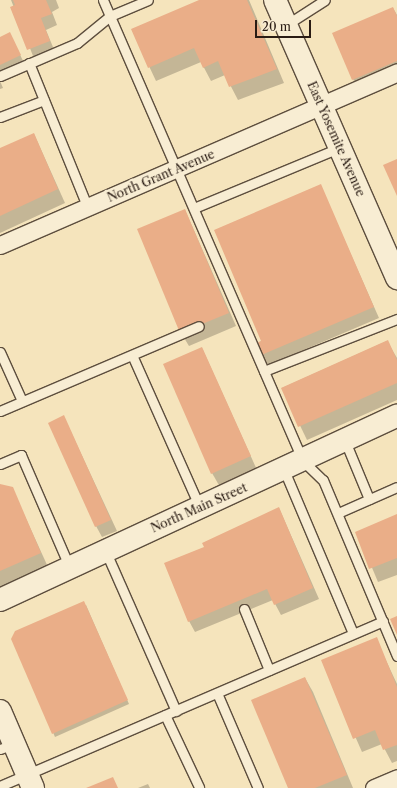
<!DOCTYPE html>
<style>
body{margin:0}
#map{position:relative;width:397px;height:788px;overflow:hidden;background:#f5e4bc;font-family:"Libre Caslon Text",serif}
div>[style]{position:absolute}
[style*='--x']{left:calc(var(--x)*1px);top:calc(var(--y)*1px);width:calc(var(--w)*1px);rotate:calc(var(--a)*1deg)}
.shadow>*{inset:0;background:#0003}
.building>*{inset:0;background:#eaae88}
.roads{filter:drop-shadow(1px 0 #5d4e3e) drop-shadow(-1px 0 #5d4e3e) drop-shadow(0 1px #5d4e3e) drop-shadow(0 -1px #5d4e3e)}
.service>*{height:9px;margin:-4.5px;padding:0 4.5px;transform-origin:4.5px;border-radius:4.5px;background:#f8edd3}
.minor>*{height:17px;margin:-8.5px;padding:0 8.5px;transform-origin:8.5px;border-radius:8.5px;background:#f8edd3}
.tertiary>*{height:22px;margin:-11px;padding:0 11px;transform-origin:11px;border-radius:11px;background:#f8edd3}
.secondary>*{height:22px;margin:-11px;padding:0 11px;transform-origin:11px;border-radius:11px;background:#f8edd3}
span{translate:-50% -50%;white-space:nowrap;text-align:center;line-height:1.15;-webkit-text-stroke:4px #f8edd3;paint-order:stroke}
.street-label{font-size:12px;color:#2a1c14}
.scale{position:absolute;left:255px;top:20px;width:56px;height:18px;box-sizing:border-box;border:2px solid #2a1c14;border-top:0;padding-left:5px;font-size:12px;line-height:14px;white-space:nowrap;color:#2a1c14;-webkit-text-stroke:3px #f8edd3;paint-order:stroke}
</style>
<div id="map">
<div class="shadow">
<div style="clip-path:polygon(11px 0,56px 0,59px 8px,52px 12px,57px 25px,46px 30px,55px 52px,35px 61px)"></div>
<div style="clip-path:polygon(202px 0,249px 0,284px 83px,238px 100px,225px 75px,211px 81px,201px 62px,156px 81px,132px 30px)"></div>
<div style="clip-path:polygon(393px 8px,397px 15px,397px 74px,359px 90px,353px 79px)"></div>
<div style="clip-path:polygon(10px 34px,26px 67px,0 79px,0 38px)"></div>
<div style="clip-path:polygon(0 81px,3px 88px,0 89px)"></div>
<div style="clip-path:polygon(34px 134px,65px 203px,0 233px,0 149px)"></div>
<div style="clip-path:polygon(185px 210px,236px 326px,189px 346px,181px 333px)"></div>
<div style="clip-path:polygon(333px 214px,379px 318px,266px 366px,255px 344px,262px 341px)"></div>
<div style="clip-path:polygon(387px 341px,397px 358px,397px 400px,307px 440px,282px 388px)"></div>
<div style="clip-path:polygon(202px 348px,257px 470px,220px 487px,212px 473px)"></div>
<div style="clip-path:polygon(64px 417px,117px 531px,102px 537px,96px 526px)"></div>
<div style="clip-path:polygon(0 485px,12px 488px,48px 567px,0 587px)"></div>
<div style="clip-path:polygon(279px 508px,319px 599px,281px 615px,273px 600px,195px 632px,189px 621px,205px 548px)"></div>
<div style="clip-path:polygon(397px 515px,397px 575px,378px 582px,357px 532px)"></div>
<div style="clip-path:polygon(86px 605px,129px 704px,55px 737px,12px 639px)"></div>
<div style="clip-path:polygon(376px 639px,397px 684px,397px 761px,392px 763px,382px 744px,362px 752px,322px 661px)"></div>
<div style="clip-path:polygon(305px 678px,313px 692px,353px 788px,289px 788px)"></div>
<div style="clip-path:polygon(148px 784px,150px 788px,138px 788px)"></div>
</div>
<div class="building">
<div style="clip-path:polygon(13px 0,46px 0,52px 14px,41px 18px,50px 41px,27px 50px,10px 7px,15px 5px)"></div>
<div style="clip-path:polygon(199px 0,247px 0,277px 69px,229px 87px,218px 61px,203px 68px,194px 48px,148px 68px,131px 29px)"></div>
<div style="clip-path:polygon(393px 7px,397px 16px,397px 61px,352px 80px,332px 33px)"></div>
<div style="clip-path:polygon(10px 32px,21px 55px,0 65px,0 37px)"></div>
<div style="clip-path:polygon(34px 133px,58px 189px,0 216px,0 148px)"></div>
<div style="clip-path:polygon(397px 159px,397px 196px,383px 165px)"></div>
<div style="clip-path:polygon(321px 184px,374px 307px,259px 356px,254px 344px,261px 341px,214px 230px)"></div>
<div style="clip-path:polygon(185px 209px,229px 313px,180px 333px,137px 229px)"></div>
<div style="clip-path:polygon(388px 340px,397px 360px,397px 383px,298px 427px,281px 388px)"></div>
<div style="clip-path:polygon(202px 347px,251px 456px,211px 474px,163px 364px)"></div>
<div style="clip-path:polygon(64px 415px,111px 520px,95px 527px,48px 423px)"></div>
<div style="clip-path:polygon(0 484px,13px 487px,41px 553px,0 571px)"></div>
<div style="clip-path:polygon(279px 507px,313px 588px,274px 605px,267px 589px,188px 622px,164px 563px,204px 547px,202px 543px)"></div>
<div style="clip-path:polygon(397px 514px,397px 558px,369px 569px,355px 532px)"></div>
<div style="clip-path:polygon(84px 601px,128px 700px,52px 734px,11px 639px,15px 631px)"></div>
<div style="clip-path:polygon(397px 616px,397px 635px,390px 619px)"></div>
<div style="clip-path:polygon(377px 637px,397px 687px,397px 745px,383px 750px,375px 730px,353px 739px,321px 660px)"></div>
<div style="clip-path:polygon(305px 677px,347px 775px,315px 788px,288px 788px,251px 700px)"></div>
<div style="clip-path:polygon(113px 777px,118px 788px,86px 788px)"></div>
</div>
<div class="roads">
<div class="service">
<div style="--x:103;--y:0;--w:503;--a:66.55"></div>
<div style="--x:303;--y:461;--w:28;--a:44"></div>
<div style="--x:323;--y:480;--w:191;--a:67.2"></div>
<div style="--x:286;--y:25;--w:46;--a:-32.7"></div>
<div style="--x:29;--y:63;--w:157;--a:67.9"></div>
<div style="--x:0;--y:76;--w:84;--a:-23.2"></div>
<div style="--x:77;--y:43;--w:43;--a:-39.3"></div>
<div style="--x:110;--y:16;--w:41;--a:-22.8"></div>
<div style="--x:0;--y:117;--w:47;--a:-21.1"></div>
<div style="--x:194;--y:208;--w:157;--a:-22.5"></div>
<div style="--x:0;--y:352;--w:54;--a:65.8"></div>
<div style="--x:132;--y:355;--w:167;--a:66"></div>
<div style="--x:264;--y:371;--w:143;--a:-21.4"></div>
<div style="--x:0;--y:411;--w:216;--a:-23.1"></div>
<div style="--x:345;--y:441;--w:63;--a:67.5"></div>
<div style="--x:0;--y:464;--w:23;--a:-23"></div>
<div style="--x:21;--y:455;--w:121;--a:66.6"></div>
<div style="--x:284;--y:470;--w:177;--a:67.1"></div>
<div style="--x:338;--y:513;--w:64;--a:-23.8"></div>
<div style="--x:105;--y:550;--w:176;--a:66.2"></div>
<div style="--x:244;--y:609;--w:66;--a:67.7"></div>
<div style="--x:217;--y:693;--w:103;--a:66.7"></div>
<div style="--x:165;--y:715;--w:80;--a:64.7"></div>
<div style="--x:0;--y:749;--w:15;--a:-20"></div>
<div style="--x:0;--y:786;--w:417;--a:-23.3"></div>
</div>
<div class="minor">
<div style="--x:0;--y:245;--w:433;--a:-23.5"></div>
<div style="--x:374;--y:788;--w:25;--a:-23"></div>
</div>
<div class="tertiary">
<div style="--x:0;--y:711;--w:84;--a:66.8"></div>
</div>
<div class="secondary">
<div style="--x:275;--y:0;--w:304;--a:66.3"></div>
<div style="--x:0;--y:600;--w:438;--a:-24.9"></div>
</div>
</div>
<div class="street-label">
<span style="left:336px;top:139px;rotate:66deg">East Yosemite Avenue</span>
<span style="left:161px;top:176px;rotate:-23deg">North Grant Avenue</span>
<span style="left:199px;top:508px;rotate:-24deg">North Main Street</span>
</div>
<div class="scale">20 m</div>
</div>
